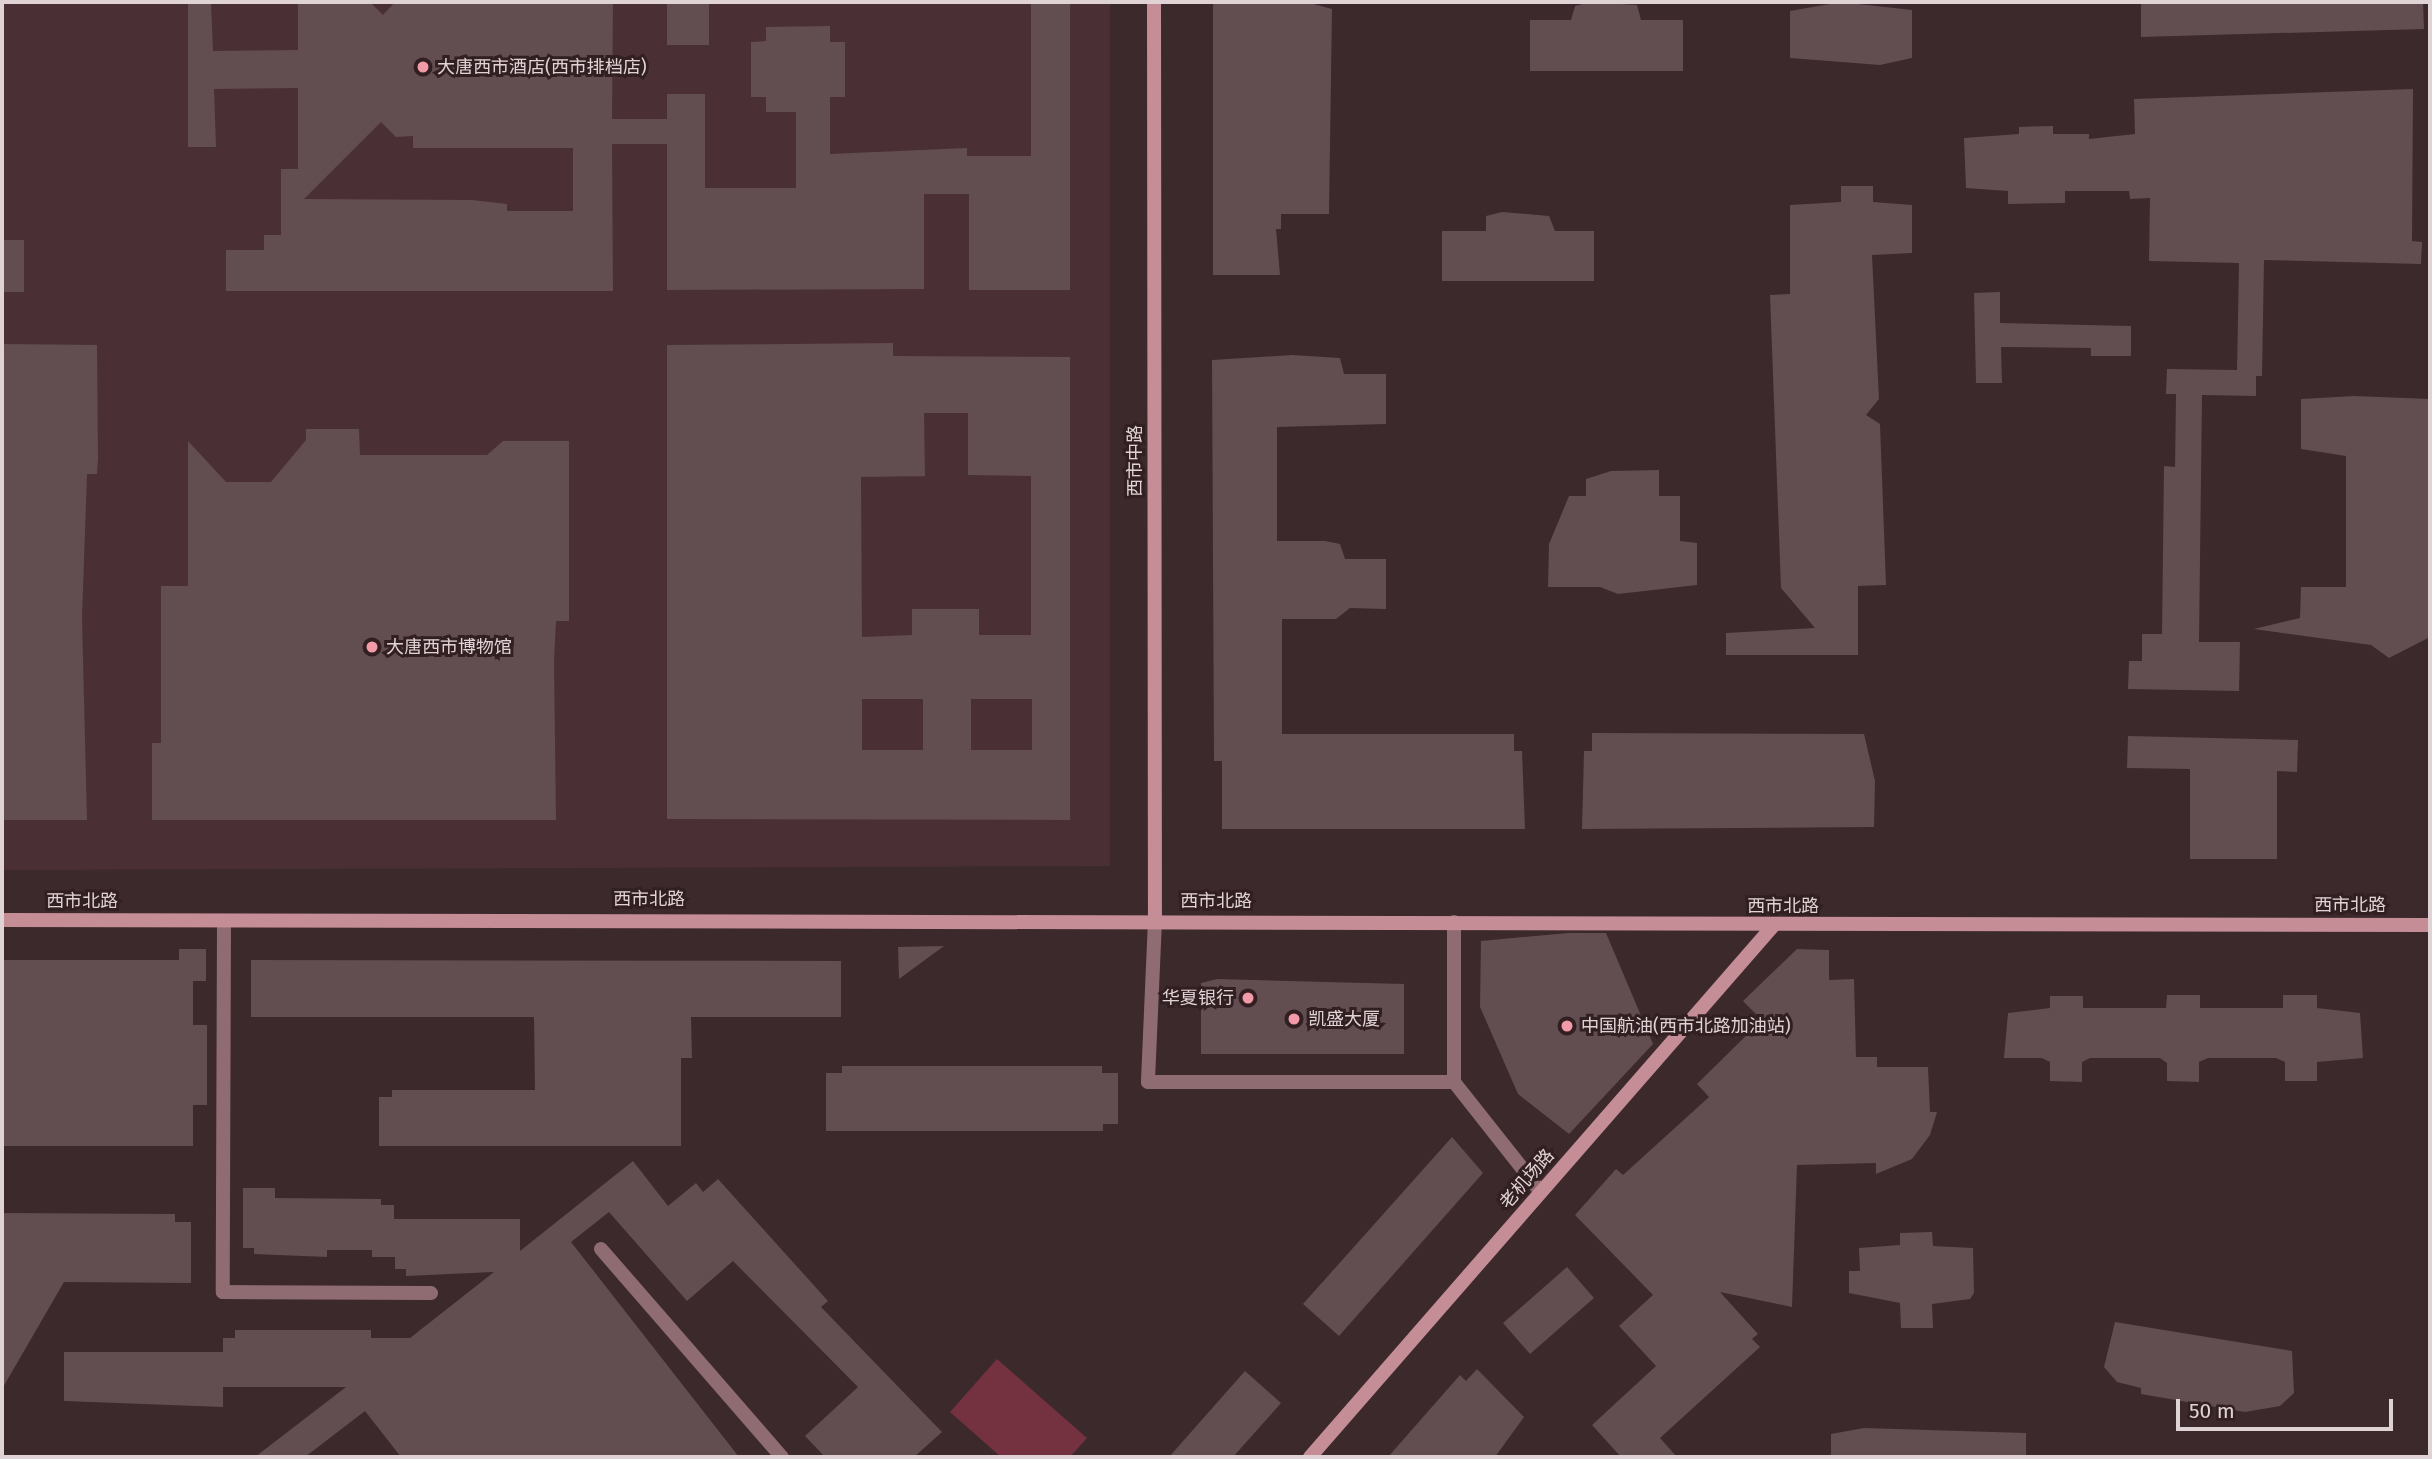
<!DOCTYPE html>
<meta charset="utf-8">
<style>
body{margin:0}
#map{position:relative;width:2432px;height:1459px;overflow:hidden;background:#3c292c;font-family:"Fira Sans","Noto Sans SC",sans-serif}
div>[style]{position:absolute}
[style*='--x']{left:calc(var(--x)*1px);top:calc(var(--y)*1px);width:calc(var(--w)*1px);rotate:calc(var(--a)*1deg)}
.built>*{inset:0;background:#4a3035}
.green>*{inset:0;background:#743140}
.building>*{inset:0;background:#624d50}
.street>*{height:14px;margin:-7px;padding:0 7px;transform-origin:7px;border-radius:7px;background:#8f6c71}
.secondary>*{height:14px;margin:-7px;padding:0 7px;transform-origin:7px;border-radius:7px;background:#c58d96}
.dots>*{width:19px;height:19px;translate:-50% -50%;box-sizing:border-box;border:4px solid #311f22;border-radius:50%}
span{translate:-50% -50%;white-space:nowrap;text-align:center;line-height:1.15;-webkit-text-stroke:6px #311f22;paint-order:stroke}
.poi-label{font-size:18px;color:#e0d3d5}
.left{translate:0 -50%;text-align:left}
.right{translate:-100% -50%;text-align:right}
.street-label{font-size:18px;color:#e0d3d5}
.frame{position:absolute;inset:0;border:4px solid #e0d3d5;pointer-events:none}
.scale{position:absolute;left:2176px;top:1399px;width:217px;height:32px;box-sizing:border-box;border:4px solid #e0d3d5;border-top:0;padding-left:9px;font-size:21px;line-height:24px;white-space:nowrap;color:#e0d3d5;-webkit-text-stroke:5px #311f22;paint-order:stroke}
</style>
<div id="map">
<div class="built">
<div style="clip-path:polygon(2px 2px,1110px 2px,1110px 866px,2px 870px)"></div>
</div>
<div class="green">
<div style="clip-path:polygon(997px 1359px,1087px 1438px,1070px 1457px,1001px 1457px,950px 1412px)"></div>
</div>
<div class="building">
<div style="clip-path:polygon(evenodd,188px 2px,211px 2px,213px 51px,298px 50px,298px 2px,370px 2px,383px 15px,395px 2px,613px 2px,612px 119px,667px 119px,667px 94px,705px 94px,705px 188px,796px 188px,796px 112px,766px 112px,766px 97px,751px 97px,751px 42px,766px 41px,766px 27px,830px 26px,830px 42px,845px 42px,845px 97px,830px 97px,830px 154px,967px 148px,967px 156px,1031px 156px,1031px 2px,1070px 2px,1070px 290px,969px 290px,969px 194px,924px 194px,924px 289px,667px 290px,667px 144px,612px 144px,613px 291px,226px 291px,226px 250px,264px 250px,264px 235px,281px 235px,281px 169px,298px 169px,298px 88px,214px 89px,216px 147px,188px 147px,188px 2px,381px 122px,396px 137px,413px 136px,413px 148px,573px 148px,573px 211px,507px 211px,507px 204px,472px 200px,304px 199px,381px 122px)"></div>
<div style="clip-path:polygon(667px 2px,709px 2px,709px 45px,667px 45px)"></div>
<div style="clip-path:polygon(1213px 2px,1306px 2px,1332px 9px,1329px 214px,1281px 214px,1281px 229px,1276px 229px,1280px 275px,1213px 275px)"></div>
<div style="clip-path:polygon(1590px 2px,1637px 5px,1641px 20px,1683px 20px,1683px 71px,1530px 71px,1530px 20px,1571px 20px,1575px 6px)"></div>
<div style="clip-path:polygon(1841px 2px,1912px 10px,1912px 58px,1880px 65px,1790px 58px,1790px 11px)"></div>
<div style="clip-path:polygon(2141px 2px,2423px 2px,2424px 29px,2141px 37px)"></div>
<div style="clip-path:polygon(2413px 89px,2412px 241px,2422px 242px,2421px 264px,2264px 260px,2262px 376px,2256px 376px,2256px 396px,2202px 395px,2199px 642px,2240px 642px,2239px 691px,2128px 689px,2129px 661px,2142px 661px,2142px 634px,2162px 634px,2164px 466px,2175px 467px,2176px 394px,2166px 394px,2167px 369px,2237px 370px,2239px 263px,2149px 261px,2150px 198px,2130px 199px,2129px 191px,2065px 191px,2065px 203px,2008px 204px,2008px 191px,1966px 188px,1964px 138px,2019px 134px,2019px 127px,2053px 126px,2053px 134px,2089px 134px,2089px 139px,2135px 134px,2134px 99px)"></div>
<div style="clip-path:polygon(1841px 186px,1873px 186px,1873px 202px,1912px 205px,1912px 253px,1872px 255px,1879px 399px,1866px 415px,1880px 424px,1886px 585px,1858px 586px,1858px 655px,1726px 655px,1726px 633px,1815px 628px,1781px 588px,1770px 295px,1790px 294px,1790px 205px,1841px 202px)"></div>
<div style="clip-path:polygon(1502px 212px,1549px 216px,1555px 231px,1594px 231px,1594px 281px,1442px 281px,1442px 231px,1486px 231px,1486px 216px)"></div>
<div style="clip-path:polygon(2px 240px,24px 240px,24px 292px,2px 292px)"></div>
<div style="clip-path:polygon(2000px 292px,2000px 323px,2131px 326px,2131px 356px,2091px 356px,2091px 348px,2001px 347px,2002px 383px,1976px 383px,1974px 293px)"></div>
<div style="clip-path:polygon(evenodd,893px 343px,893px 356px,1070px 357px,1070px 820px,667px 819px,667px 345px,893px 343px,924px 413px,968px 413px,968px 475px,1031px 476px,1031px 635px,979px 635px,979px 609px,912px 609px,912px 635px,862px 637px,861px 477px,925px 476px,924px 413px,893px 343px,862px 699px,923px 699px,923px 750px,862px 750px,862px 699px,893px 343px,971px 699px,1032px 699px,1032px 750px,971px 750px,971px 699px)"></div>
<div style="clip-path:polygon(2px 344px,97px 345px,98px 459px,97px 474px,87px 474px,82px 618px,87px 820px,2px 820px)"></div>
<div style="clip-path:polygon(1292px 355px,1340px 358px,1344px 374px,1386px 374px,1386px 424px,1277px 427px,1277px 541px,1325px 541px,1340px 544px,1345px 559px,1386px 559px,1386px 609px,1350px 608px,1336px 619px,1282px 619px,1282px 734px,1514px 734px,1514px 751px,1522px 751px,1525px 829px,1222px 829px,1222px 761px,1214px 761px,1212px 360px)"></div>
<div style="clip-path:polygon(2354px 396px,2430px 399px,2430px 637px,2389px 658px,2371px 645px,2254px 629px,2300px 618px,2301px 587px,2346px 587px,2346px 456px,2301px 449px,2301px 399px)"></div>
<div style="clip-path:polygon(306px 429px,359px 429px,360px 455px,487px 455px,503px 441px,569px 441px,569px 621px,556px 621px,554px 661px,556px 820px,152px 820px,152px 743px,161px 743px,161px 586px,188px 586px,188px 441px,226px 482px,271px 482px,306px 440px)"></div>
<div style="clip-path:polygon(1659px 470px,1659px 496px,1680px 496px,1680px 541px,1697px 543px,1697px 585px,1618px 594px,1600px 587px,1548px 587px,1549px 544px,1569px 496px,1586px 496px,1586px 479px,1611px 471px)"></div>
<div style="clip-path:polygon(1592px 733px,1864px 734px,1875px 781px,1874px 827px,1582px 829px,1584px 751px,1592px 751px)"></div>
<div style="clip-path:polygon(2128px 736px,2298px 740px,2297px 772px,2277px 771px,2277px 859px,2190px 859px,2190px 769px,2127px 768px)"></div>
<div style="clip-path:polygon(1568px 933px,1606px 933px,1653px 1044px,1569px 1134px,1518px 1094px,1480px 1007px,1481px 941px)"></div>
<div style="clip-path:polygon(944px 946px,899px 979px,898px 947px)"></div>
<div style="clip-path:polygon(179px 949px,206px 949px,206px 981px,193px 981px,193px 1025px,207px 1025px,207px 1105px,193px 1105px,193px 1146px,2px 1146px,2px 960px,179px 960px)"></div>
<div style="clip-path:polygon(1797px 949px,1829px 950px,1829px 980px,1854px 979px,1856px 1057px,1877px 1057px,1877px 1067px,1928px 1067px,1930px 1112px,1937px 1112px,1930px 1135px,1912px 1159px,1876px 1174px,1876px 1163px,1797px 1165px,1792px 1307px,1720px 1292px,1758px 1334px,1752px 1339px,1760px 1347px,1660px 1438px,1677px 1457px,1621px 1457px,1592px 1425px,1656px 1366px,1619px 1326px,1653px 1295px,1575px 1215px,1616px 1169px,1623px 1175px,1709px 1097px,1697px 1084px,1762px 1020px,1743px 1001px)"></div>
<div style="clip-path:polygon(251px 960px,841px 961px,841px 1017px,691px 1017px,692px 1058px,681px 1058px,681px 1146px,379px 1146px,379px 1097px,392px 1097px,392px 1090px,535px 1090px,534px 1017px,251px 1017px)"></div>
<div style="clip-path:polygon(1217px 979px,1404px 984px,1404px 1054px,1201px 1054px,1201px 983px)"></div>
<div style="clip-path:polygon(2167px 995px,2200px 995px,2200px 1008px,2283px 1008px,2283px 995px,2317px 995px,2317px 1008px,2360px 1013px,2363px 1058px,2317px 1062px,2317px 1081px,2285px 1081px,2285px 1062px,2276px 1058px,2208px 1058px,2199px 1062px,2199px 1082px,2167px 1081px,2167px 1063px,2160px 1058px,2090px 1058px,2082px 1062px,2082px 1082px,2050px 1081px,2050px 1062px,2042px 1058px,2004px 1058px,2008px 1013px,2050px 1008px,2050px 996px,2083px 996px,2083px 1008px,2166px 1008px)"></div>
<div style="clip-path:polygon(842px 1066px,1102px 1066px,1102px 1073px,1118px 1073px,1118px 1124px,1103px 1124px,1103px 1131px,826px 1131px,826px 1073px,842px 1073px)"></div>
<div style="clip-path:polygon(1452px 1137px,1483px 1173px,1339px 1336px,1303px 1304px)"></div>
<div style="clip-path:polygon(633px 1161px,668px 1206px,696px 1183px,703px 1192px,718px 1179px,828px 1301px,821px 1307px,942px 1432px,914px 1457px,825px 1457px,805px 1436px,858px 1387px,733px 1261px,687px 1301px,609px 1212px,571px 1242px,739px 1457px,401px 1457px,365px 1411px,305px 1457px,255px 1457px,346px 1387px,223px 1387px,223px 1407px,64px 1401px,64px 1352px,223px 1352px,223px 1338px,235px 1338px,235px 1330px,371px 1330px,371px 1338px,410px 1338px,494px 1272px,406px 1276px,406px 1269px,395px 1269px,395px 1257px,372px 1257px,372px 1250px,327px 1250px,327px 1257px,254px 1254px,254px 1248px,243px 1248px,243px 1188px,275px 1188px,275px 1198px,381px 1199px,381px 1205px,394px 1205px,394px 1219px,520px 1219px,520px 1251px)"></div>
<div style="clip-path:polygon(2px 1213px,175px 1214px,175px 1222px,191px 1222px,191px 1283px,64px 1282px,2px 1389px)"></div>
<div style="clip-path:polygon(1932px 1232px,1933px 1246px,1973px 1248px,1974px 1293px,1970px 1299px,1932px 1304px,1933px 1328px,1901px 1328px,1900px 1303px,1849px 1293px,1849px 1271px,1860px 1271px,1859px 1248px,1900px 1245px,1900px 1233px)"></div>
<div style="clip-path:polygon(1567px 1267px,1594px 1298px,1530px 1354px,1503px 1323px)"></div>
<div style="clip-path:polygon(2115px 1322px,2292px 1351px,2294px 1393px,2280px 1406px,2245px 1412px,2141px 1394px,2141px 1388px,2117px 1382px,2104px 1367px)"></div>
<div style="clip-path:polygon(1477px 1369px,1524px 1417px,1495px 1457px,1388px 1457px,1460px 1375px,1466px 1381px)"></div>
<div style="clip-path:polygon(1245px 1371px,1281px 1403px,1233px 1457px,1169px 1457px)"></div>
<div style="clip-path:polygon(1864px 1428px,2026px 1433px,2026px 1457px,1831px 1457px,1831px 1434px)"></div>
</div>
<div class="street">
<div style="--x:1155;--y:920;--w:162;--a:92.5"></div>
<div style="--x:1148;--y:1082;--w:306;--a:0"></div>
<div style="--x:224;--y:921;--w:371;--a:90.2"></div>
<div style="--x:223;--y:1292;--w:208;--a:0.3"></div>
<div style="--x:1454;--y:922;--w:160;--a:90"></div>
<div style="--x:1454;--y:1082;--w:140;--a:51.7"></div>
<div style="--x:601;--y:1249;--w:276;--a:49"></div>
</div>
<div class="secondary">
<div style="--x:1154;--y:2;--w:918;--a:89.94"></div>
<div style="--x:2;--y:920;--w:2428;--a:0.12"></div>
<div style="--x:1310;--y:1457;--w:705;--a:-48.91"></div>
</div>
<div class="dots">
<div style="left:423px;top:67px;background:#f39aa9"></div>
<div style="left:372px;top:647px;background:#f39aa9"></div>
<div style="left:1248px;top:998px;background:#f39aa9"></div>
<div style="left:1294px;top:1019px;background:#f39aa9"></div>
<div style="left:1567px;top:1026px;background:#f39aa9"></div>
</div>
<div class="poi-label">
<span class="left" style="left:437px;top:67px">大唐西市酒店(西市排档店)</span>
<span class="left" style="left:386px;top:647px">大唐西市博物馆</span>
<span class="right" style="left:1234px;top:998px">华夏银行</span>
<span class="left" style="left:1308px;top:1019px">凯盛大厦</span>
<span class="left" style="left:1581px;top:1026px">中国航油(西市北路加油站)</span>
</div>
<div class="street-label">
<span style="left:1135px;top:461px;rotate:-90deg">西市中路</span>
<span style="left:649px;top:899px">西市北路</span>
<span style="left:82px;top:901px">西市北路</span>
<span style="left:1216px;top:901px">西市北路</span>
<span style="left:2350px;top:905px">西市北路</span>
<span style="left:1783px;top:906px">西市北路</span>
<span style="left:1527px;top:1179px;rotate:-49deg">老机场路</span>
</div>
<div class="frame"></div>
<div class="scale">50 m</div>
</div>
